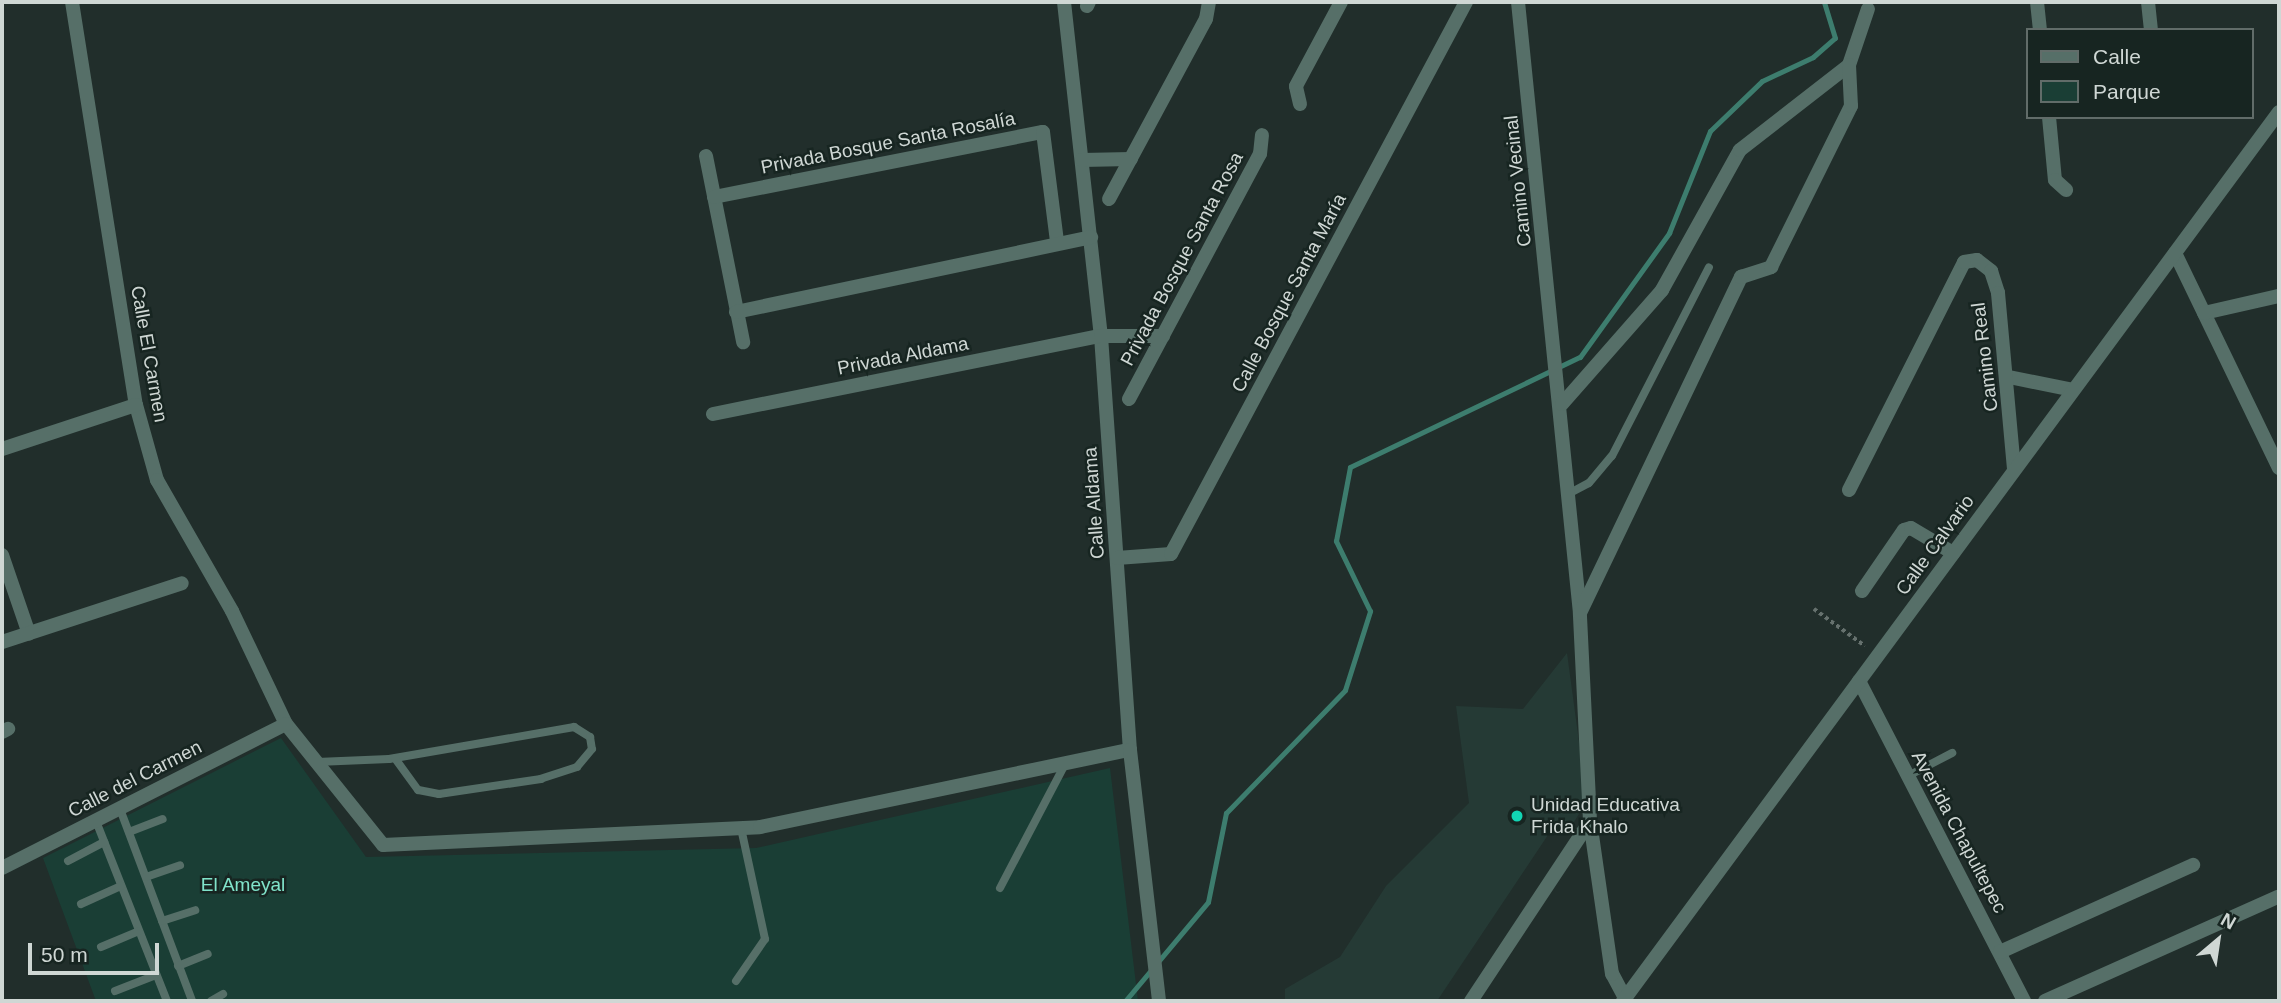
<!DOCTYPE html>
<meta charset="utf-8">
<style>
body{margin:0}
#map{position:relative;width:2281px;height:1003px;overflow:hidden;background:#212e2b;font-family:Helvetica,sans-serif}
div>[style]{position:absolute}
[style*='--x']{left:calc(var(--x)*1px);top:calc(var(--y)*1px);width:calc(var(--w)*1px);rotate:calc(var(--a)*1deg)}
.built>*{inset:0;background:#253a35}
.green>*{inset:0;background:#1a3e35}
.stream>*{height:5px;margin:-2.5px;padding:0 2.5px;transform-origin:2.5px;border-radius:2.5px;background:#3d7d6e}
.path>*{height:3.5px;margin-top:-1.75px;transform-origin:0;background:repeating-linear-gradient(90deg,#66716e 0 3.5px,transparent 0 7px)}
.service>*{height:8px;margin:-4px;padding:0 4px;transform-origin:4px;border-radius:4px;background:#566f68}
.minor>*{height:14px;margin:-7px;padding:0 7px;transform-origin:7px;border-radius:7px;background:#566f68}
.dots>*{width:19px;height:19px;translate:-50% -50%;box-sizing:border-box;border:4px solid #172521;border-radius:50%}
span{translate:-50% -50%;white-space:nowrap;text-align:center;line-height:1.15;-webkit-text-stroke:5px #172521;paint-order:stroke}
.street-label{font-size:19px;color:#cfd7d4}
.poi-label{font-size:19px;color:#cfd7d4}
.left{translate:0 -50%;text-align:left}
.park-label{font-size:19px;color:#80e3ca}
.frame{position:absolute;inset:0;border:4px solid #cfd7d4;pointer-events:none}
.legend{position:absolute;left:2026px;top:28px;width:228px;height:91px;box-sizing:border-box;background:#172521;border:2px solid #616c69;margin:0;padding:9px 12px;list-style:none;font-size:21px;color:#cfd7d4}
.legend li{display:flex;align-items:center;gap:14px;height:35px}
.legend b{width:35px;border:2px solid #616c69}
.north{position:absolute;left:2183px;top:905px;width:70px;height:70px;-webkit-text-stroke:5px #172521;paint-order:stroke;rotate:29deg;font-size:19px;font-weight:700;line-height:28px;text-align:center;color:#cfd7d4}
.north::after{content:'';display:block;margin:auto;width:24px;height:32px;background:#cfd7d4;clip-path:polygon(50% 0,100% 100%,50% 72%,0 100%)}
.scale{position:absolute;left:28px;top:943px;width:131px;height:32px;box-sizing:border-box;border:4px solid #cfd7d4;border-top:0;padding-left:9px;font-size:21px;line-height:24px;white-space:nowrap;color:#cfd7d4;-webkit-text-stroke:5px #172521;paint-order:stroke}
</style>
<div id="map">
<div class="built">
<div style="clip-path:polygon(1567px 653px,1587px 801px,1569px 830px,1548px 835px,1437px 1001px,1285px 1001px,1285px 989px,1340px 957px,1386px 886px,1469px 803px,1456px 706px,1523px 709px)"></div>
</div>
<div class="green">
<div style="clip-path:polygon(281px 738px,366px 857px,756px 848px,1110px 768px,1138px 1001px,96px 1001px,43px 858px)"></div>
</div>
<div class="stream">
<div style="--x:1125;--y:1001;--w:129;--a:-50"></div>
<div style="--x:1208;--y:902;--w:91;--a:-78.6"></div>
<div style="--x:1226;--y:813;--w:171;--a:-45.9"></div>
<div style="--x:1345;--y:690;--w:83;--a:-72.4"></div>
<div style="--x:1370;--y:611;--w:78;--a:-115.9"></div>
<div style="--x:1336;--y:541;--w:75;--a:-79.3"></div>
<div style="--x:1350;--y:467;--w:255;--a:-25.6"></div>
<div style="--x:1580;--y:357;--w:153;--a:-54.3"></div>
<div style="--x:1669;--y:233;--w:110;--a:-68.1"></div>
<div style="--x:1710;--y:131;--w:72;--a:-43.9"></div>
<div style="--x:1762;--y:81;--w:56;--a:-25.2"></div>
<div style="--x:1813;--y:57;--w:29;--a:-41"></div>
<div style="--x:1835;--y:38;--w:38;--a:-107"></div>
</div>
<div class="path">
<div style="--x:1814;--y:609;--w:63;--a:36"></div>
</div>
<div class="service">
<div style="--x:1570;--y:493;--w:21;--a:-28"></div>
<div style="--x:1589;--y:483;--w:35;--a:-50"></div>
<div style="--x:1612;--y:456;--w:212;--a:-62.8"></div>
<div style="--x:317;--y:762;--w:72;--a:-2.4"></div>
<div style="--x:389;--y:759;--w:188;--a:-9.8"></div>
<div style="--x:574;--y:727;--w:19;--a:32"></div>
<div style="--x:590;--y:737;--w:12;--a:81"></div>
<div style="--x:592;--y:749;--w:23;--a:130"></div>
<div style="--x:577;--y:767;--w:38;--a:162"></div>
<div style="--x:541;--y:779;--w:103;--a:171.6"></div>
<div style="--x:439;--y:794;--w:21;--a:-169"></div>
<div style="--x:418;--y:790;--w:39;--a:-126"></div>
<div style="--x:1908;--y:776;--w:50;--a:-27.6"></div>
<div style="--x:120;--y:809;--w:205;--a:69.4"></div>
<div style="--x:96;--y:821;--w:193;--a:68.5"></div>
<div style="--x:129;--y:832;--w:36;--a:-21"></div>
<div style="--x:68;--y:861;--w:41;--a:-27.8"></div>
<div style="--x:146;--y:877;--w:36;--a:-19"></div>
<div style="--x:1000;--y:888;--w:140;--a:-62.3"></div>
<div style="--x:81;--y:904;--w:44;--a:-24.2"></div>
<div style="--x:162;--y:921;--w:35;--a:-18"></div>
<div style="--x:101;--y:947;--w:41;--a:-22.8"></div>
<div style="--x:178;--y:966;--w:32;--a:-22"></div>
<div style="--x:736;--y:981;--w:51;--a:-55.4"></div>
<div style="--x:765;--y:939;--w:114;--a:-102.2"></div>
<div style="--x:115;--y:991;--w:44;--a:-21.3"></div>
<div style="--x:211;--y:1001;--w:14;--a:-30"></div>
</div>
<div class="minor">
<div style="--x:72;--y:2;--w:408;--a:81"></div>
<div style="--x:136;--y:405;--w:78;--a:74.4"></div>
<div style="--x:157;--y:480;--w:151;--a:60.2"></div>
<div style="--x:232;--y:611;--w:125;--a:64.5"></div>
<div style="--x:286;--y:724;--w:155;--a:51.3"></div>
<div style="--x:383;--y:845;--w:377;--a:-2.7"></div>
<div style="--x:760;--y:827;--w:378;--a:-11.8"></div>
<div style="--x:1064;--y:2;--w:336;--a:83.7"></div>
<div style="--x:1101;--y:336;--w:415;--a:86"></div>
<div style="--x:1130;--y:750;--w:253;--a:83.4"></div>
<div style="--x:1518;--y:2;--w:614;--a:84.21"></div>
<div style="--x:2037;--y:2;--w:28;--a:84"></div>
<div style="--x:2148;--y:2;--w:28;--a:84"></div>
<div style="--x:1087;--y:6;--w:4;--a:-63"></div>
<div style="--x:1300;--y:104;--w:18;--a:-103"></div>
<div style="--x:1296;--y:86;--w:95;--a:-61.8"></div>
<div style="--x:2049;--y:117;--w:63;--a:84.6"></div>
<div style="--x:2055;--y:180;--w:15;--a:42"></div>
<div style="--x:706;--y:156;--w:190;--a:78.7"></div>
<div style="--x:1082;--y:160;--w:49;--a:-1.2"></div>
<div style="--x:714;--y:197;--w:335;--a:-11.2"></div>
<div style="--x:1043;--y:132;--w:111;--a:82.7"></div>
<div style="--x:1109;--y:199;--w:204;--a:-61.7"></div>
<div style="--x:1206;--y:19;--w:17;--a:-80"></div>
<div style="--x:2175;--y:253;--w:239;--a:64.2"></div>
<div style="--x:736;--y:312;--w:363;--a:-11.9"></div>
<div style="--x:2204;--y:313;--w:77;--a:-12.8"></div>
<div style="--x:2009;--y:377;--w:65;--a:11.5"></div>
<div style="--x:1129;--y:399;--w:278;--a:-61.9"></div>
<div style="--x:1260;--y:154;--w:19;--a:-84"></div>
<div style="--x:1562;--y:404;--w:152;--a:-48.7"></div>
<div style="--x:1662;--y:290;--w:160;--a:-60.9"></div>
<div style="--x:1740;--y:150;--w:138;--a:-37.9"></div>
<div style="--x:1849;--y:65;--w:59;--a:-71.3"></div>
<div style="--x:713;--y:414;--w:396;--a:-11.4"></div>
<div style="--x:1101;--y:336;--w:62;--a:0"></div>
<div style="--x:2;--y:449;--w:141;--a:-18.2"></div>
<div style="--x:1849;--y:490;--w:255;--a:-63.2"></div>
<div style="--x:1964;--y:262;--w:13;--a:-9"></div>
<div style="--x:1977;--y:260;--w:18;--a:38"></div>
<div style="--x:1991;--y:271;--w:23;--a:72"></div>
<div style="--x:1998;--y:293;--w:177;--a:84.8"></div>
<div style="--x:2;--y:555;--w:83;--a:71.1"></div>
<div style="--x:1117;--y:558;--w:54;--a:-4.2"></div>
<div style="--x:1171;--y:554;--w:626;--a:-61.88"></div>
<div style="--x:1862;--y:591;--w:74;--a:-55.5"></div>
<div style="--x:1904;--y:530;--w:7;--a:-16"></div>
<div style="--x:1911;--y:528;--w:49;--a:30.8"></div>
<div style="--x:2;--y:642;--w:189;--a:-18.1"></div>
<div style="--x:1859;--y:681;--w:360;--a:62.7"></div>
<div style="--x:2;--y:732;--w:7;--a:-27"></div>
<div style="--x:2;--y:868;--w:318;--a:-26.9"></div>
<div style="--x:2000;--y:952;--w:212;--a:-24.3"></div>
<div style="--x:1625;--y:998;--w:27;--a:-118"></div>
<div style="--x:1612;--y:974;--w:155;--a:-98.2"></div>
<div style="--x:1590;--y:821;--w:208;--a:-92.8"></div>
<div style="--x:1580;--y:613;--w:373;--a:-64.4"></div>
<div style="--x:1741;--y:277;--w:32;--a:-18"></div>
<div style="--x:1771;--y:267;--w:180;--a:-63.6"></div>
<div style="--x:1851;--y:106;--w:41;--a:-92.8"></div>
<div style="--x:1471;--y:1001;--w:216;--a:-56.5"></div>
<div style="--x:1623;--y:1001;--w:1105;--a:-53.58"></div>
<div style="--x:2045;--y:1001;--w:255;--a:-24.1"></div>
</div>
<div class="dots">
<div style="left:1517px;top:816px;background:#12d5b4"></div>
</div>
<div class="street-label">
<span style="left:888px;top:143px;rotate:-11deg">Privada Bosque Santa Rosalía</span>
<span style="left:1518px;top:181px;rotate:-96deg">Camino Vecinal</span>
<span style="left:1182px;top:259px;rotate:-62deg">Privada Bosque Santa Rosa</span>
<span style="left:1289px;top:293px;rotate:-62deg">Calle Bosque Santa María</span>
<span style="left:149px;top:354px;rotate:80deg">Calle El Carmen</span>
<span style="left:903px;top:356px;rotate:-11deg">Privada Aldama</span>
<span style="left:1985px;top:357px;rotate:-97deg">Camino Real</span>
<span style="left:1094px;top:503px;rotate:-94deg">Calle Aldama</span>
<span style="left:1935px;top:545px;rotate:-54deg">Calle Calvario</span>
<span style="left:135px;top:779px;rotate:-27deg">Calle del Carmen</span>
<span style="left:1959px;top:832px;rotate:62deg">Avenida Chapultepec</span>
</div>
<div class="poi-label">
<span class="left" style="left:1531px;top:816px">Unidad Educativa<br>Frida Khalo</span>
</div>
<div class="park-label">
<span style="left:243px;top:885px">El Ameyal</span>
</div>
<div class="frame"></div>
<ul class="legend">
<li><b style="height:9px;background:#566f68"></b>Calle</li>
<li><b style="height:19px;background:#1a3e35"></b>Parque</li>
</ul>
<div class="north">N</div>
<div class="scale">50 m</div>
</div>
